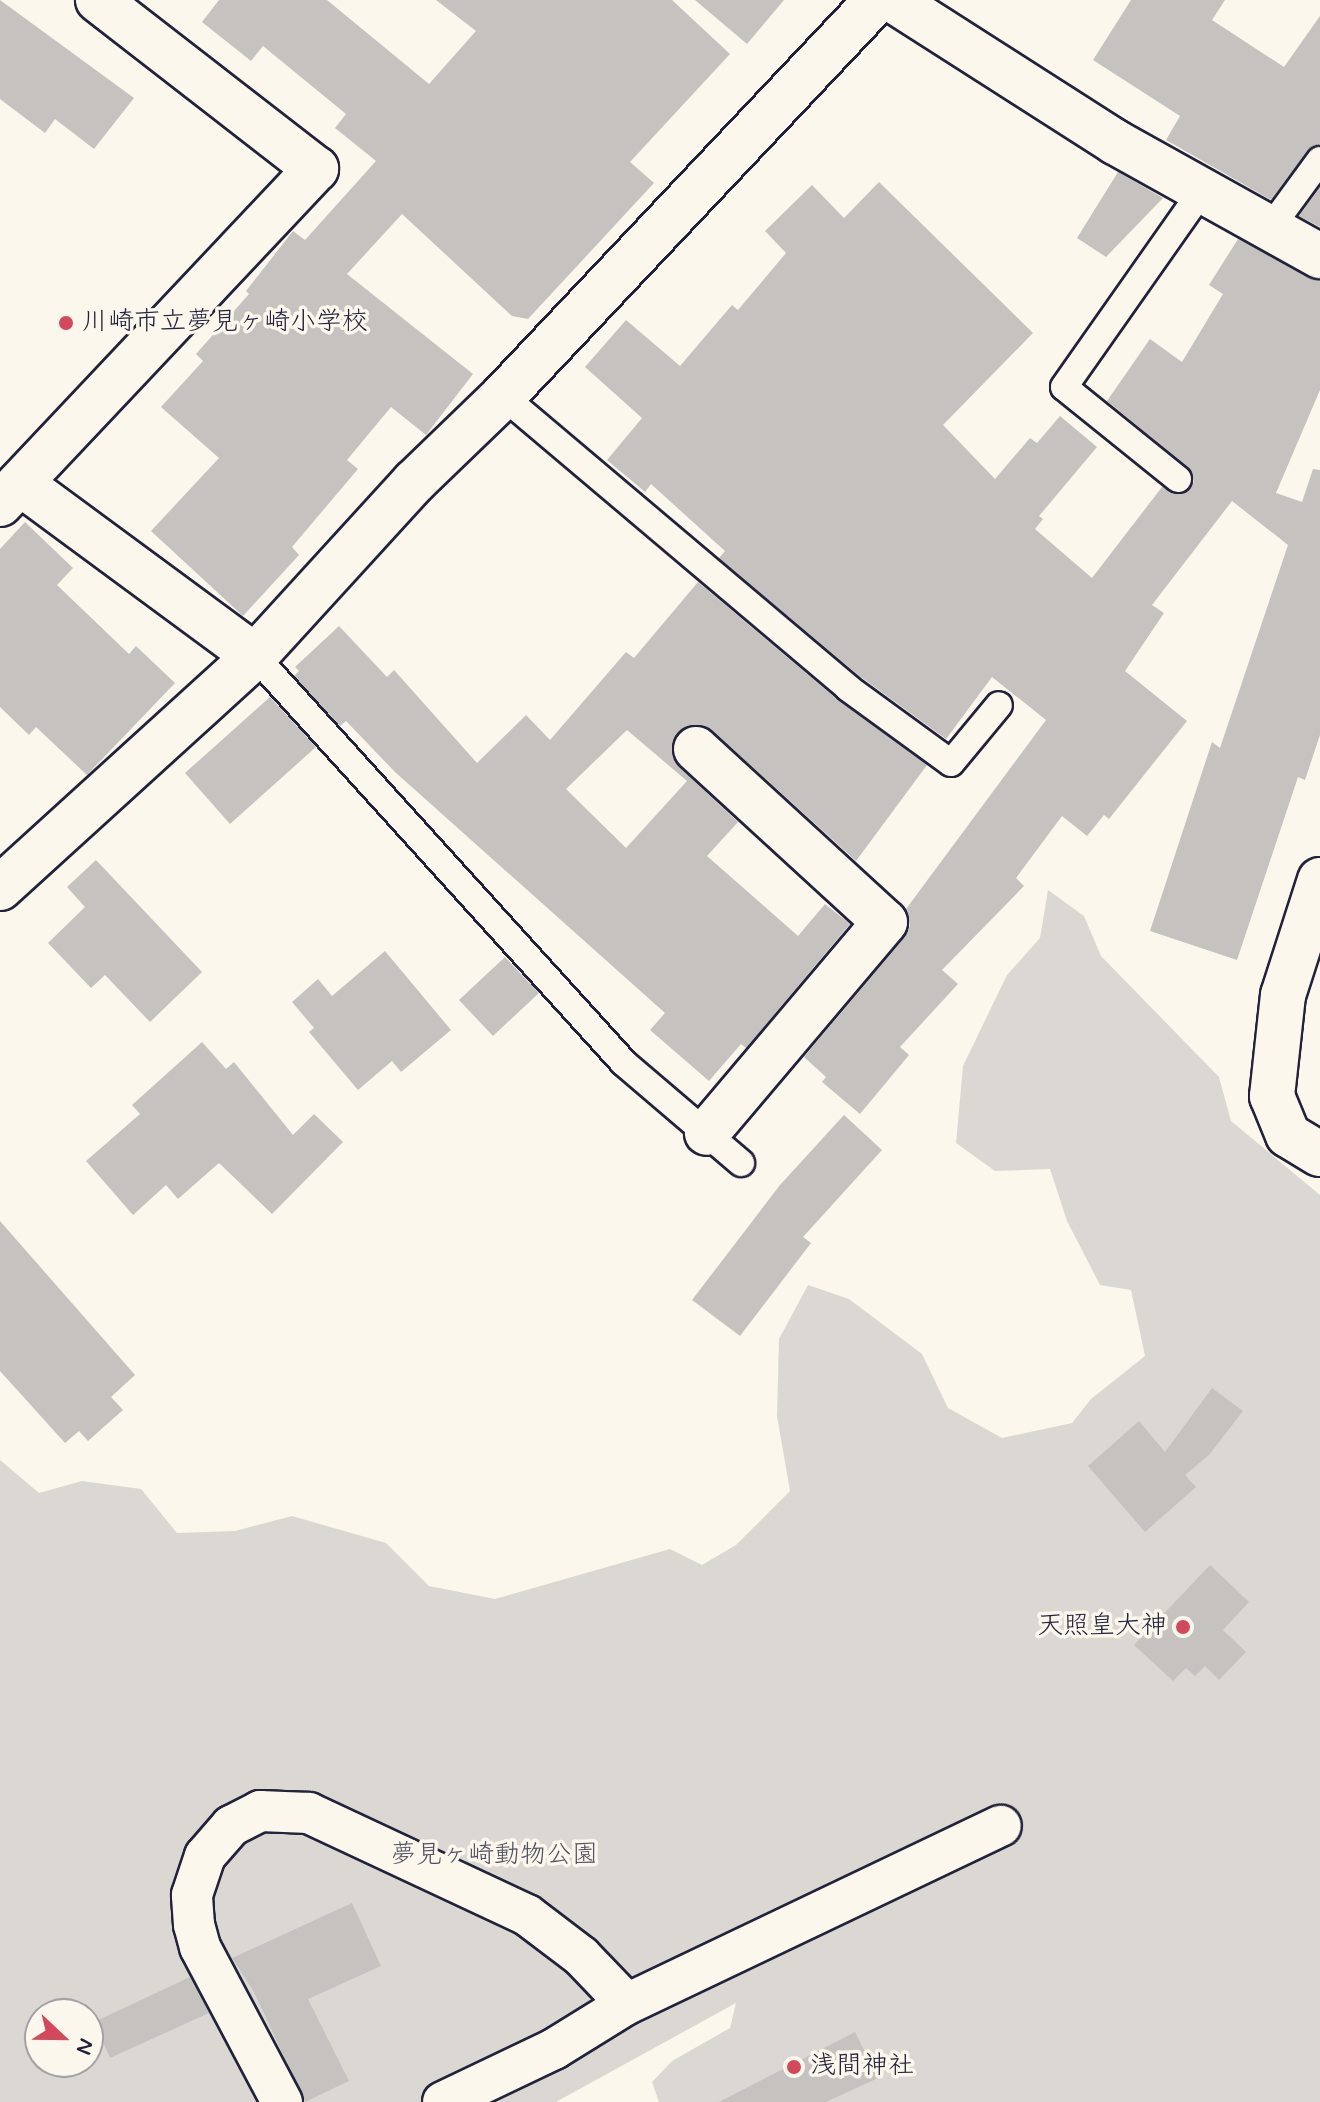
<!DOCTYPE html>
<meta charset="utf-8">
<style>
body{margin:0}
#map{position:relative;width:1320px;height:2102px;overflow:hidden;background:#fbf7ec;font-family:Mynerve,"Klee One",sans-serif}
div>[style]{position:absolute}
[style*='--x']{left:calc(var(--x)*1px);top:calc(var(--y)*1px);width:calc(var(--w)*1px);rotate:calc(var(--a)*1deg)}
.green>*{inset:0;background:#dbd8d3}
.building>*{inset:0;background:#c6c2c0}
.roads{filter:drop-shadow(2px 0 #22223b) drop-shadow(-2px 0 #22223b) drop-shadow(0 2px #22223b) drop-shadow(0 -2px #22223b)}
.service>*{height:26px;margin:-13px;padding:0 13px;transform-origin:13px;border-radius:13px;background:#fbf7ec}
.pedestrian>*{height:40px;margin:-20px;padding:0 20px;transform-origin:20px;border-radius:20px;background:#fbf7ec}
.minor>*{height:44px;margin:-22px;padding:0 22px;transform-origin:22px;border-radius:22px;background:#fbf7ec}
.tertiary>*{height:44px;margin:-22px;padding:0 22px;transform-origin:22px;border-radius:22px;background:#fbf7ec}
.dots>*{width:22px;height:22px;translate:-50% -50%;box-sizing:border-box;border:4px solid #fbf7ec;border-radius:50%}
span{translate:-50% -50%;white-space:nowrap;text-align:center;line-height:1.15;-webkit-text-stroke:7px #fbf7ec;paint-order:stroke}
.poi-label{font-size:26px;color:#22223b}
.left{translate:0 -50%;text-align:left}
.right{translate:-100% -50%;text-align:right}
.park-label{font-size:26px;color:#505061}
.north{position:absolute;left:24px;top:1998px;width:80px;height:80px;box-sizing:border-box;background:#fbf7ec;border:2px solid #a4a2a5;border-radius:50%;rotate:112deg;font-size:22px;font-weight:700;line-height:32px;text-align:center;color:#22223b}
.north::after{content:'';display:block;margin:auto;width:28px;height:36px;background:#d1495b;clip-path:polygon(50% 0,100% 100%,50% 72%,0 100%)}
</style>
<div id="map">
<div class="green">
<div style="clip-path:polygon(evenodd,1048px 890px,1084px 916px,1101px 956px,1219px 1077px,1231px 1121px,1320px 1195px,1320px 2102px,659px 2102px,652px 2082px,672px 2061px,730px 2028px,736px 2003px,556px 2102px,0 2102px,0 1460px,39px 1493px,82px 1481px,141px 1489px,177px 1533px,235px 1531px,292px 1516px,386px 1543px,429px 1586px,495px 1599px,670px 1549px,702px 1565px,736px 1545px,790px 1491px,777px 1416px,779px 1339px,808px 1285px,849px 1299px,922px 1354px,948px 1408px,1002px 1438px,1072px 1423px,1091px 1399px,1145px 1356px,1131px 1290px,1100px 1285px,1067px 1221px,1050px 1169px,995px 1171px,956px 1143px,963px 1066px,1007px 975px,1040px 938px,1048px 890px,40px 2014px,88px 2014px,88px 2062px,40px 2062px,40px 2014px)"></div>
</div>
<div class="building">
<div style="clip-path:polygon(0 0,134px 98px,94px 149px,55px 119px,45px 133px,0 99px)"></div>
<div style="clip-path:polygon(219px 0,327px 0,429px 84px,476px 31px,436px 0,672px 0,730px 54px,630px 162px,654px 183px,528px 319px,512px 316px,402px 214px,347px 274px,473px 374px,426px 435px,391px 407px,347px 460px,358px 469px,292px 547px,299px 555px,243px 616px,151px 531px,219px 458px,161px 407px,203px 361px,196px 354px,249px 294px,246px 291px,293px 231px,305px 240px,376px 161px,335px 128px,346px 114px,263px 46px,251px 61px,202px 22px)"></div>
<div style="clip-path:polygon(695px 0,784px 0,747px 44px)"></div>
<div style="clip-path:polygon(1131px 0,1225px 0,1212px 20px,1284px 67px,1320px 16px,1320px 144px,1307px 151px,1271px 200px,1166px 140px,1180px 116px,1093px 60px)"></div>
<div style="clip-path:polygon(1118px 172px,1163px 198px,1106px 257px,1077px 238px)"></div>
<div style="clip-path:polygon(879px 182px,1033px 333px,943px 425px,995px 479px,1030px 438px,1037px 443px,1060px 416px,1097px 447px,1039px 516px,1043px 519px,1035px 529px,1092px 578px,1162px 487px,1183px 494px,1194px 482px,1188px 467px,1107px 401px,1150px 339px,1182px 362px,1223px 294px,1209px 285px,1238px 239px,1320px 281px,1320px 390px,1276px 493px,1302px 502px,1313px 469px,1320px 470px,1320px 735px,1305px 780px,1298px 777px,1237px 960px,1150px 931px,1212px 742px,1220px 748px,1288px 545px,1232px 501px,1152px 605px,1164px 613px,1125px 671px,1187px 721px,1109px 819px,1104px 815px,1087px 836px,1062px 816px,1016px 878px,1024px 886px,942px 970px,958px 984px,900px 1047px,909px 1055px,860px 1114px,822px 1082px,826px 1077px,804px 1057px,904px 938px,910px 926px,906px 909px,1046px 720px,992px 677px,946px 739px,858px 675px,719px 558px,725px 551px,651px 484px,645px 492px,607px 460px,642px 418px,585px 367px,626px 320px,680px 366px,732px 305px,738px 310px,786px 253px,765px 231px,812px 185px,844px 218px)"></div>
<div style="clip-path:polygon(1320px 187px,1320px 227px,1299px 216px)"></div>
<div style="clip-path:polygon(25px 522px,73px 568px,57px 585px,129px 654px,136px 646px,175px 683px,87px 775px,36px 727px,29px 735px,0 707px,0 549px)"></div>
<div style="clip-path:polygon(evenodd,698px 582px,838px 700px,927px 765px,856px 861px,713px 731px,689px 725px,677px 733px,672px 756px,679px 767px,738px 822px,707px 856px,798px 936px,825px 904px,850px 924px,746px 1048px,741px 1044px,709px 1081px,650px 1030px,665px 1013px,395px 772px,346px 721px,340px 726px,294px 676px,299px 671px,295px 667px,339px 626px,387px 677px,394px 670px,477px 763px,526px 715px,550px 740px,626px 652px,634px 658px,698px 582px,627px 730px,687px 781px,626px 848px,566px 789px,627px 730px)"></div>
<div style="clip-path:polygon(270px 697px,316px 747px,230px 824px,185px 773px)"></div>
<div style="clip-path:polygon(96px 860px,202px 972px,150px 1022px,105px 975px,91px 988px,48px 943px,85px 907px,67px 887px)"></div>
<div style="clip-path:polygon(385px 951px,451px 1030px,401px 1072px,392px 1061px,358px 1090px,309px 1032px,314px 1028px,292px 1002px,318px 979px,332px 996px)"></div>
<div style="clip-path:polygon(505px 957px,539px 993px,493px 1036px,459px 1000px)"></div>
<div style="clip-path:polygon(202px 1042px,226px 1069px,234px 1062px,293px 1135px,314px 1114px,343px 1142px,272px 1214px,219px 1163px,178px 1199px,166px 1185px,133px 1215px,86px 1161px,140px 1114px,132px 1105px)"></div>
<div style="clip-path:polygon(844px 1115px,882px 1150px,803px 1237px,811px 1243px,740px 1336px,692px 1300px,780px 1185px)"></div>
<div style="clip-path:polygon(0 1221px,135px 1375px,111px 1397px,123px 1410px,88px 1441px,79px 1431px,65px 1443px,0 1371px)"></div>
<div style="clip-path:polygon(1212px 1388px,1243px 1411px,1209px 1455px,1185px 1475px,1196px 1487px,1145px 1532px,1088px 1466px,1139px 1421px,1165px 1452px)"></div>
<div style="clip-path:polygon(1210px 1565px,1249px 1602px,1223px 1630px,1246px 1652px,1219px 1680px,1205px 1666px,1195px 1676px,1186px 1668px,1173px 1681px,1134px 1645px)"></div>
<div style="clip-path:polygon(352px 1903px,381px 1966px,308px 1999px,349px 2081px,305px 2102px,254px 1992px,232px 1958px)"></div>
<div style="clip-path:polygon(190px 1977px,209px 2013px,110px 2058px,94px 2022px)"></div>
<div style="clip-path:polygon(855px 2032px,878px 2078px,826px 2102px,719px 2102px)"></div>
</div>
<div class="roads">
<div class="service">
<div style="--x:1271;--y:227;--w:83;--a:-53.8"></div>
<div style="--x:503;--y:396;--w:452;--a:40.2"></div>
<div style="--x:848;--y:688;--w:127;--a:36.1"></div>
<div style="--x:951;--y:763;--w:75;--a:-50.4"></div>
<div style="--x:1178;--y:479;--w:146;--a:-141.1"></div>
<div style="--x:1064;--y:387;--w:242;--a:-54.9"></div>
<div style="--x:255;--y:656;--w:549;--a:47.8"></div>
<div style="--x:624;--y:1063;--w:154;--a:40.5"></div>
</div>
<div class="pedestrian">
<div style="--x:282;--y:2102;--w:175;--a:-117.9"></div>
<div style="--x:200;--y:1947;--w:23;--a:-105"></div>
<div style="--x:194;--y:1925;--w:30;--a:-94"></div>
<div style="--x:192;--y:1895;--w:41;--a:-71.6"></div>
<div style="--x:205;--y:1856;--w:40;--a:-49"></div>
<div style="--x:231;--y:1826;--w:33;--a:-27"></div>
<div style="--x:260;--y:1811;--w:49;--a:2.3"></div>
<div style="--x:309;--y:1813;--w:241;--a:25.1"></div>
<div style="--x:527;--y:1915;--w:68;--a:37.2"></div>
<div style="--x:581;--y:1956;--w:66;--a:46.2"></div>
<div style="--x:443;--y:2102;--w:123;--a:-25.5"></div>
<div style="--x:554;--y:2049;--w:86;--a:-31.7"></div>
<div style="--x:627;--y:2004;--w:414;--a:-25.5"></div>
</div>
<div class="minor">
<div style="--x:893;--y:0;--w:264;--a:32.6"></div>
<div style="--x:1115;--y:142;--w:235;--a:29.1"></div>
<div style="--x:20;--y:483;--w:292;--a:36.4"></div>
<div style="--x:0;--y:504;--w:461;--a:-46.7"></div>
<div style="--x:316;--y:169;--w:276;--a:-142.2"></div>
<div style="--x:696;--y:749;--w:256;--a:42.5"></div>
<div style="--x:885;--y:922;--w:276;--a:130.2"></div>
<div style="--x:1320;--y:880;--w:121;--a:107.8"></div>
<div style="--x:1283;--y:995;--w:102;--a:96.2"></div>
<div style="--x:1272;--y:1096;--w:42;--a:67.7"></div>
<div style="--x:1288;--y:1135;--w:37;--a:31"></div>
</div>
<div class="tertiary">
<div style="--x:0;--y:888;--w:345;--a:-42.3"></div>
<div style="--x:255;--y:656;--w:236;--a:-47.6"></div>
<div style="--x:414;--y:482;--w:124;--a:-44"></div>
<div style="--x:503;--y:396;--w:545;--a:-46.64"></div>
</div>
</div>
<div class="dots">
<div style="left:66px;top:323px;background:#d1495b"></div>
<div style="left:1183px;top:1627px;background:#d1495b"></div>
<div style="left:794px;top:2067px;background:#d1495b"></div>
</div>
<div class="poi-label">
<span class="left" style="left:82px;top:323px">川崎市立夢見ヶ崎小学校</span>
<span class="right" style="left:1167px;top:1627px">天照皇大神</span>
<span class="left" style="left:810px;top:2067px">浅間神社</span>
</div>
<div class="park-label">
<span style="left:494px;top:1856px">夢見ヶ崎動物公園</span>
</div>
<div class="north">N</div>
</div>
